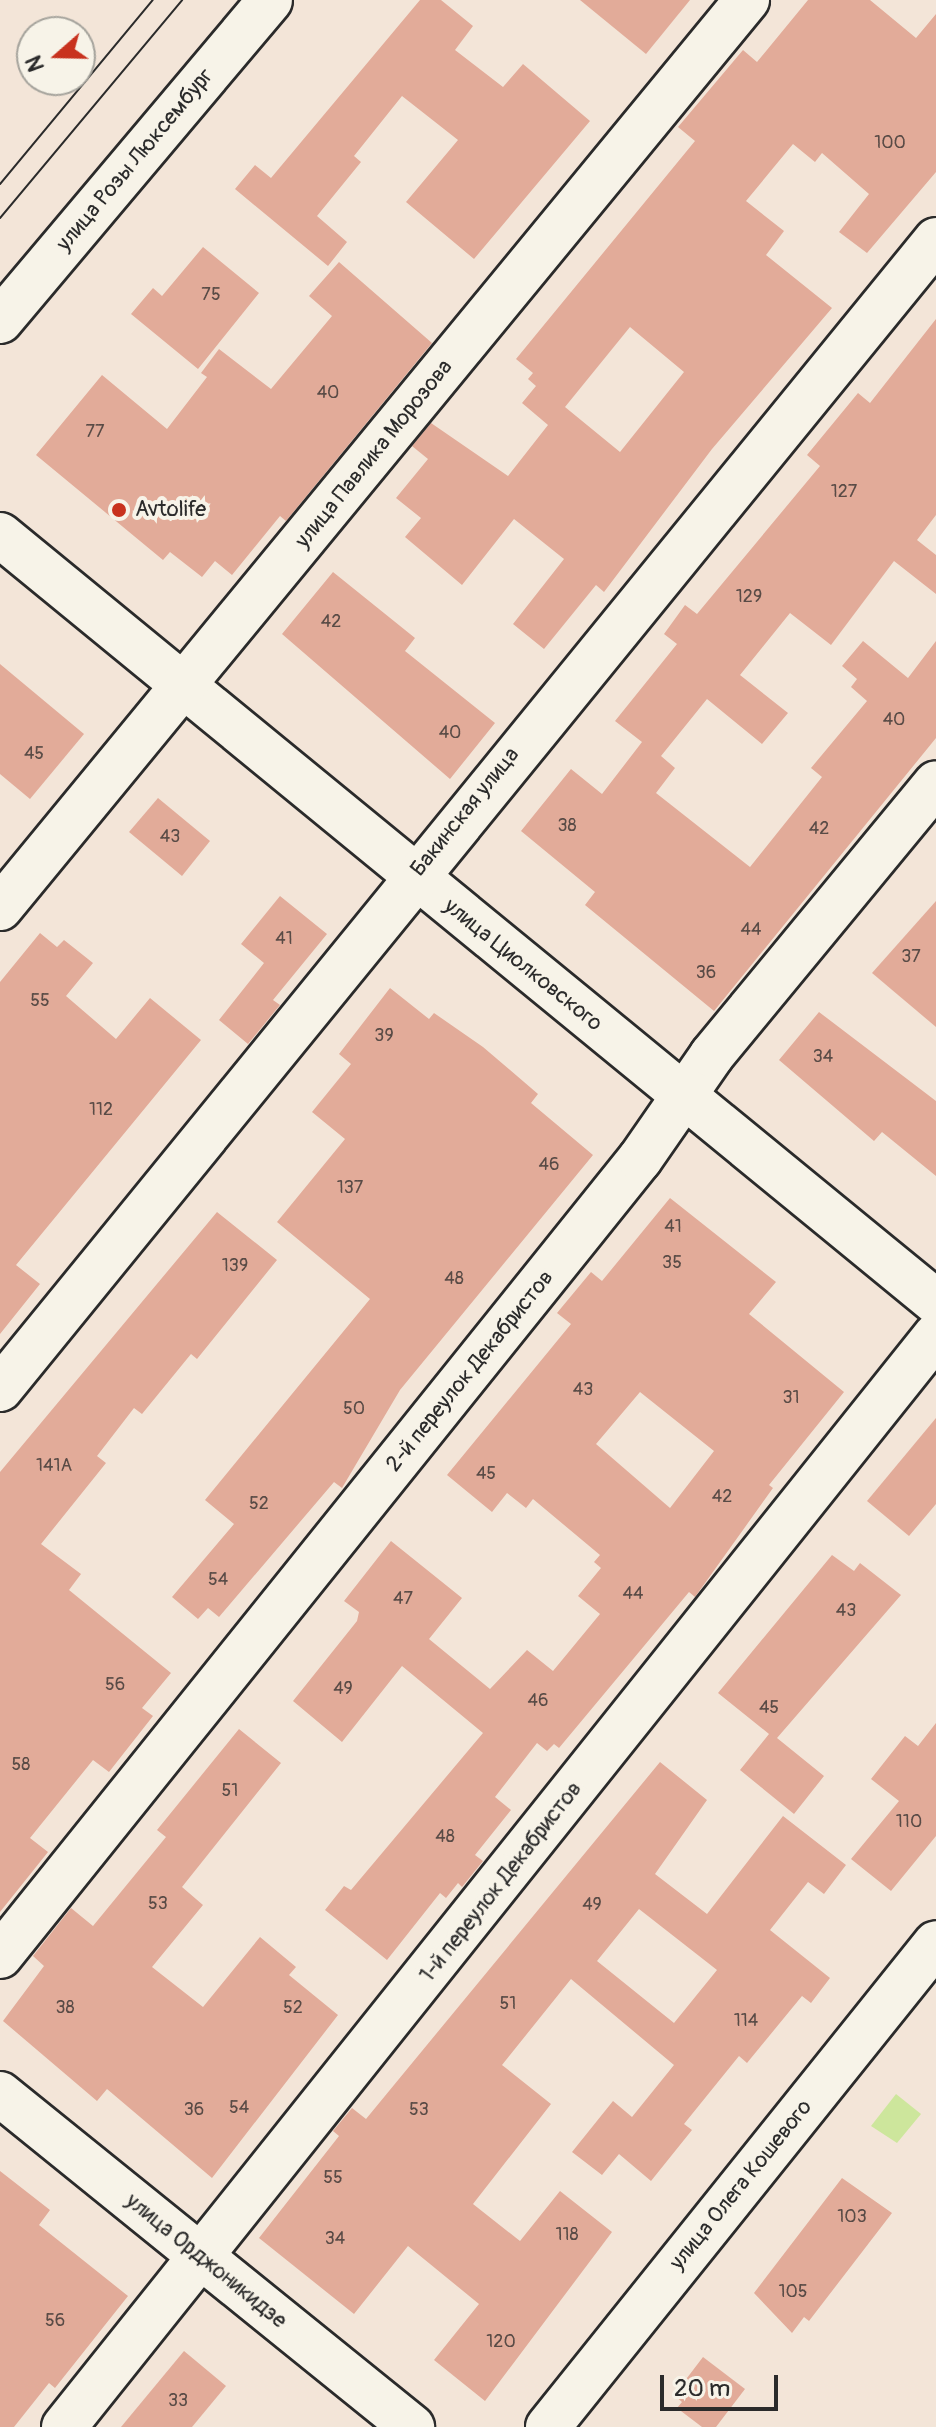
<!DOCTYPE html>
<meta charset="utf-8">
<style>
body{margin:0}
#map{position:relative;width:936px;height:2427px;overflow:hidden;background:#f3e5d8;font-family:Pangolin,sans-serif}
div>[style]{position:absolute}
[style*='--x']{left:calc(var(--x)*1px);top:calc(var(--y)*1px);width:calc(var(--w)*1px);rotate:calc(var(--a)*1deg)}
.green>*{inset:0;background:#cde69c}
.building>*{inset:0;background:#e2ab99}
.roads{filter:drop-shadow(2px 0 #2b2b2b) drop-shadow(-2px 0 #2b2b2b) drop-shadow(0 2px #2b2b2b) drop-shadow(0 -2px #2b2b2b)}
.street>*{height:44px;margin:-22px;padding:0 22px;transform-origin:22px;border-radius:22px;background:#f7f3e8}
.secondary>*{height:44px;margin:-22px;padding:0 22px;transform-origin:22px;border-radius:22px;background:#f7f3e8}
.tram>*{height:2px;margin:-1px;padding:0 1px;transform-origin:1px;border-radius:1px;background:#2b2b2b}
.dots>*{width:22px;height:22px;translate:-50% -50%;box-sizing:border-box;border:4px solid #f7f3e8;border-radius:50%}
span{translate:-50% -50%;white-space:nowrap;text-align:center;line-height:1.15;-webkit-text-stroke:8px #f7f3e8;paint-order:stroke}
.number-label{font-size:18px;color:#594b46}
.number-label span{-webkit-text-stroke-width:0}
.street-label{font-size:22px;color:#2b2b2b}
.poi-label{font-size:22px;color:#2b2b2b}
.left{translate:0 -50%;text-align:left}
.north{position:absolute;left:16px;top:16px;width:80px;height:80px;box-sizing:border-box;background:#f7f3e8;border:2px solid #a5a39c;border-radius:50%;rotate:250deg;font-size:22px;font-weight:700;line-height:32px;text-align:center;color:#2b2b2b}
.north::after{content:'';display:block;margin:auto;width:28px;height:36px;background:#c8321e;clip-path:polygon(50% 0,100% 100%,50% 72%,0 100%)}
.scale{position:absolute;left:660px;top:2375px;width:118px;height:36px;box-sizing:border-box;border:4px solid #2b2b2b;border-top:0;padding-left:10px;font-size:24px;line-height:28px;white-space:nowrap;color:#2b2b2b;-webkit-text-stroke:6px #f7f3e8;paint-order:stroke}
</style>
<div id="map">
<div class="green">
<div style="clip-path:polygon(896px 2094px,921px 2114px,897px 2143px,871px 2126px)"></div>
</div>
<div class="building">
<div style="clip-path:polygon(420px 0,441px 0,473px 26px,455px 50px,503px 87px,523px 64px,590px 121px,474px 259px,406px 202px,458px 140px,402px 96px,354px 156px,361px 162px,317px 216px,347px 242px,328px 266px,235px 189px,255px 165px,271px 178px)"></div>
<div style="clip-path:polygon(580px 0,690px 0,646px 54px)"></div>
<div style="clip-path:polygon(evenodd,808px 0,870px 0,916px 38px,936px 14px,936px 172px,867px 253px,839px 232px,869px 194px,822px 153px,815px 162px,793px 144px,746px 201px,784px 231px,766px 255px,832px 308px,712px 449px,604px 592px,596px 585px,544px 649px,513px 624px,564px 559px,514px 519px,462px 585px,405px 537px,421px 518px,396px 498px,428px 459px,412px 446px,431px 423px,508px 476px,548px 425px,522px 403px,536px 386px,528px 379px,533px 373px,516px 359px,695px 141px,678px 127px,743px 50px,757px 62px,808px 0,630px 327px,684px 372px,620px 452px,565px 407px,630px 327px)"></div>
<div style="clip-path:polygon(203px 247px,259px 293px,198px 369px,131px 314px,153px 288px,162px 296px)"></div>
<div style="clip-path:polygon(339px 262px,432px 343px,286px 521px,280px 516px,232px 575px,215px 561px,202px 577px,170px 552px,163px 560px,36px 455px,102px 375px,167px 429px,207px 377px,201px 373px,219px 349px,271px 389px,332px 316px,309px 296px)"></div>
<div style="clip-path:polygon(936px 319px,936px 515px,917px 540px,936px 555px,936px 594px,894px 561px,831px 645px,790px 613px,740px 675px,788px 713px,762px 744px,707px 699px,661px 756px,675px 768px,656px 793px,750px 867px,822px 777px,811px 768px,867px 701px,851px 687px,857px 679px,842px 666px,863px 641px,908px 678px,936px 641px,936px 738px,714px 1011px,585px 905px,595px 892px,521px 831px,571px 769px,602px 794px,642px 742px,615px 721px,677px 644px,664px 634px,685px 605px,697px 614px,820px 466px,807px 455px,858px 393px,870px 403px)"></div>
<div style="clip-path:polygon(333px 572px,415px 638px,405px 651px,495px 723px,450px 779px,282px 634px)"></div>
<div style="clip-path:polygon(0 664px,84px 734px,30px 799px,0 774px)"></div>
<div style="clip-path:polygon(158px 798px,210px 841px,182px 876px,129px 832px)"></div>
<div style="clip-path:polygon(280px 896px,327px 934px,273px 1000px,280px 1005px,248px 1044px,219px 1020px,264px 963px,241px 944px)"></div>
<div style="clip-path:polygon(936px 901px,936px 1027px,872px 973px)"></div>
<div style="clip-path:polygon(40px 933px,57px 947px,64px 940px,93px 963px,66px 996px,116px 1039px,150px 998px,201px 1040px,16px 1265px,40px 1284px,0 1334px,0 982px)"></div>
<div style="clip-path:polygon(390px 988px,429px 1019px,434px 1013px,483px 1047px,538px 1094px,531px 1103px,593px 1155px,400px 1390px,342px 1488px,334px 1482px,219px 1617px,208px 1608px,198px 1619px,172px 1597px,234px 1524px,205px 1500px,370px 1299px,277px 1222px,345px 1139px,312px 1112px,351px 1064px,339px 1054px)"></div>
<div style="clip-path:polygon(819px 1012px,936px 1101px,936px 1176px,882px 1132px,874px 1141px,779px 1060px)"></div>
<div style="clip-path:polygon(evenodd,670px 1198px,776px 1282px,749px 1314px,844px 1392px,769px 1485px,773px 1488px,695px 1597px,689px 1592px,559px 1748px,554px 1744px,547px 1751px,537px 1743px,495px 1797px,511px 1810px,475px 1855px,483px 1861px,462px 1887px,458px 1883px,446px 1898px,440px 1893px,387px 1960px,325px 1910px,344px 1886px,351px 1890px,483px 1733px,402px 1666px,342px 1742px,293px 1701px,357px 1621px,359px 1612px,344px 1601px,391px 1541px,462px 1598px,429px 1639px,490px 1689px,527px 1650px,553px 1671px,600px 1614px,578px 1596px,601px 1568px,594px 1562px,600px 1555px,533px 1499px,526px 1508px,507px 1493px,492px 1512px,447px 1475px,571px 1324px,557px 1313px,591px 1272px,602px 1281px,670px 1198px,640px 1392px,714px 1451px,670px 1508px,596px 1444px,640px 1392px)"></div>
<div style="clip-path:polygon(217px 1212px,277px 1260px,197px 1359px,191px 1354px,142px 1414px,134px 1408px,97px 1456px,106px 1463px,41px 1544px,81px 1574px,69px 1590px,171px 1673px,142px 1708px,153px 1716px,109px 1772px,93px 1760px,30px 1838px,48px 1852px,0 1912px,0 1472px)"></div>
<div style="clip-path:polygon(936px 1418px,936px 1504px,909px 1536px,867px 1501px)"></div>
<div style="clip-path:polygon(832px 1555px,854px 1571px,860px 1563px,901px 1595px,777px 1738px,824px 1776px,794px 1814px,740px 1770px,769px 1734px,718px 1693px)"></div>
<div style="clip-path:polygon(936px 1723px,936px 1836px,891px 1891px,851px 1859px,899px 1801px,871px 1779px,905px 1736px,918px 1746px)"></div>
<div style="clip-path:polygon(239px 1729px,281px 1763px,182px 1887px,203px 1905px,152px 1967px,203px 2007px,260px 1937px,296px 1967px,289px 1975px,338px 2015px,212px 2178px,107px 2089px,97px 2101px,3px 2021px,44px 1966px,33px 1956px,71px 1908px,93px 1926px,166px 1837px,157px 1830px)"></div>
<div style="clip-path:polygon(evenodd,660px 1762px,707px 1800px,655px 1874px,707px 1914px,783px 1816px,846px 1865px,824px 1894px,808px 1882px,770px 1930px,830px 1978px,811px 2003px,802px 1996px,747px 2063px,739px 2056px,684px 2124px,692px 2130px,651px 2181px,619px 2154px,602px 2175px,572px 2152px,613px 2101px,632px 2117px,674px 2065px,571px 1979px,502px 2065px,551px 2104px,473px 2204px,520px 2241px,560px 2191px,612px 2232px,485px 2401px,434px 2360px,479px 2304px,408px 2246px,354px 2314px,259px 2238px,339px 2136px,333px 2131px,352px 2108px,366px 2119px,660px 1762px,639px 1909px,717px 1970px,674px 2023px,597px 1961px,639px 1909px)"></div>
<div style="clip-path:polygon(0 2171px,50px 2210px,39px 2225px,128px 2296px,55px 2388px,49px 2383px,14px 2427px,0 2427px)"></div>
<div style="clip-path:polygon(842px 2178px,892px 2213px,809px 2321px,804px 2317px,792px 2333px,754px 2293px)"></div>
<div style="clip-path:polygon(184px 2351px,226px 2386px,192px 2427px,121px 2427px)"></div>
<div style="clip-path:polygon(703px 2357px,745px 2389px,716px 2427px,702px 2427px,677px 2408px,682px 2402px,674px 2395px)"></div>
</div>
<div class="roads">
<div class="street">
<div style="--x:0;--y:535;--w:1210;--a:39.33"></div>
<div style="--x:0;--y:908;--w:1176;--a:-50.56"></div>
<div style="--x:0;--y:1389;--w:1482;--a:-50.83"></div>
<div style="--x:0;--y:1956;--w:1022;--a:-51.24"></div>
<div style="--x:640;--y:1159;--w:126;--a:-55.3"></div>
<div style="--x:712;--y:1055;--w:352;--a:-50.5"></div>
<div style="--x:0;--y:2094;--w:530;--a:38.95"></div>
<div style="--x:64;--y:2427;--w:1397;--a:-51.39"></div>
<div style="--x:548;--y:2427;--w:620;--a:-51.28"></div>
</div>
<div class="secondary">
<div style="--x:0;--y:321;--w:419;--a:-49.9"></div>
</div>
</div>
<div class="tram">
<div style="--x:0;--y:184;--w:239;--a:-50.3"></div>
<div style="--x:0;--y:218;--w:284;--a:-50.1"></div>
</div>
<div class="dots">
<div style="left:119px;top:510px;background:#c8321e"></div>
</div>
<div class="number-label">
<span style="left:890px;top:143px">100</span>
<span style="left:211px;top:295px">75</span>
<span style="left:328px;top:393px">40</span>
<span style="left:95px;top:432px">77</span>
<span style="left:844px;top:492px">127</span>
<span style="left:749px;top:597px">129</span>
<span style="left:331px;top:622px">42</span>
<span style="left:894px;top:720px">40</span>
<span style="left:450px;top:733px">40</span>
<span style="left:34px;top:754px">45</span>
<span style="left:567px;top:826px">38</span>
<span style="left:819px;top:829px">42</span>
<span style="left:170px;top:837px">43</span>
<span style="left:751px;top:930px">44</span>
<span style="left:284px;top:939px">41</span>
<span style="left:911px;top:957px">37</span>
<span style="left:706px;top:973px">36</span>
<span style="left:40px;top:1001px">55</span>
<span style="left:384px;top:1036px">39</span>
<span style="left:823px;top:1057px">34</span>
<span style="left:101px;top:1110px">112</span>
<span style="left:549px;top:1165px">46</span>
<span style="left:350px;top:1188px">137</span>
<span style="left:673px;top:1227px">41</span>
<span style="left:672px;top:1263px">35</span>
<span style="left:235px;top:1266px">139</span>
<span style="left:454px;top:1279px">48</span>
<span style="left:583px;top:1390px">43</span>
<span style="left:791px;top:1398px">31</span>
<span style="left:354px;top:1409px">50</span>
<span style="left:54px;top:1466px">141А</span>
<span style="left:486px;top:1474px">45</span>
<span style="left:722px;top:1497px">42</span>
<span style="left:259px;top:1504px">52</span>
<span style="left:218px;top:1580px">54</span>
<span style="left:633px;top:1594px">44</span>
<span style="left:403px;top:1599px">47</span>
<span style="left:846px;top:1611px">43</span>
<span style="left:115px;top:1685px">56</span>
<span style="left:343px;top:1689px">49</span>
<span style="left:538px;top:1701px">46</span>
<span style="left:769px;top:1708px">45</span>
<span style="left:21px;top:1765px">58</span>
<span style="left:230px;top:1791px">51</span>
<span style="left:909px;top:1822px">110</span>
<span style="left:445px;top:1837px">48</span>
<span style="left:158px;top:1904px">53</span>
<span style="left:592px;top:1905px">49</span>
<span style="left:508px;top:2004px">51</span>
<span style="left:65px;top:2008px">38</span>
<span style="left:293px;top:2008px">52</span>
<span style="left:746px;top:2021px">114</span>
<span style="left:239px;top:2108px">54</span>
<span style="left:194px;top:2110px">36</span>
<span style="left:419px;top:2110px">53</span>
<span style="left:333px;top:2178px">55</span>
<span style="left:852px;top:2217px">103</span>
<span style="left:567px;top:2235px">118</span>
<span style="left:335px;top:2239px">34</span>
<span style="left:793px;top:2292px">105</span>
<span style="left:55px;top:2321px">56</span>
<span style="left:501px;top:2342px">120</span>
<span style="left:178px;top:2401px">33</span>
</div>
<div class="street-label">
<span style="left:135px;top:160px;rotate:-50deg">улица Розы Люксембург</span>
<span style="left:374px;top:454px;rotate:-51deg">улица Павлика Морозова</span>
<span style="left:465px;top:812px;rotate:-51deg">Бакинская улица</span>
<span style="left:523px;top:965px;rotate:39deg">улица Циолковского</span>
<span style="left:470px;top:1371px;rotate:-51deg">2-й переулок Декабристов</span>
<span style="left:501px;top:1882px;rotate:-52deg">1-й переулок Декабристов</span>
<span style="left:741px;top:2185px;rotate:-51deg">улица Олега Кошевого</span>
<span style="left:206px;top:2261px;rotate:39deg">улица Орджоникидзе</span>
</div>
<div class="poi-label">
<span class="left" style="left:135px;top:510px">Avtolife</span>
</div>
<div class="north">N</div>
<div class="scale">20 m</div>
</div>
